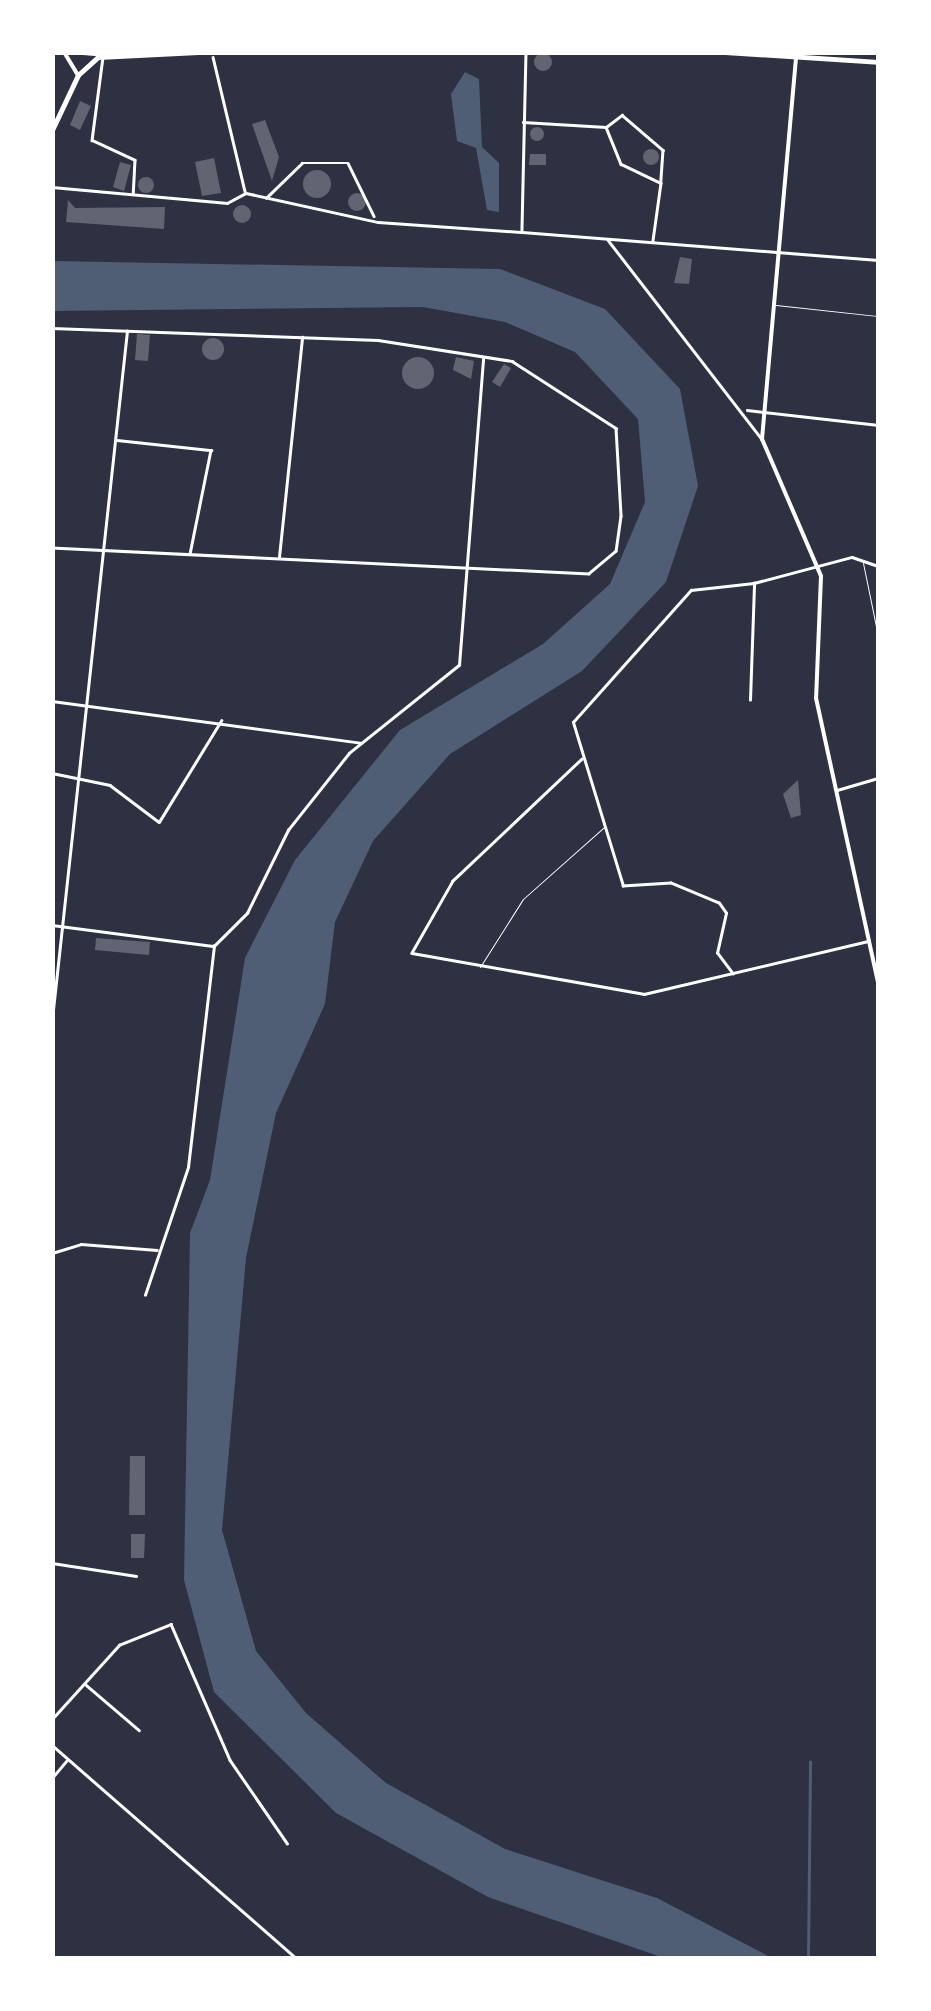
<!DOCTYPE html>
<style>
body{margin:0}
#map{position:relative;width:931px;height:2011px;overflow:hidden;background:#2d3142;font-family:"DM Sans",sans-serif}
div>[style]{position:absolute}
[style*='--x']{left:calc(var(--x)*1px);top:calc(var(--y)*1px);width:calc(var(--w)*1px);rotate:calc(var(--a)*1deg)}
.water>*{inset:0;background:#4f5d75}
.stream>*{height:2.5px;margin:-1.25px;padding:0 1.25px;transform-origin:1.25px;border-radius:1.25px;background:#4f5d75}
.building>*{inset:0;background:#626471}
.round{border-radius:50%}
.service>*{height:1px;margin:-0.5px;padding:0 0.5px;transform-origin:0.5px;border-radius:0.5px;background:#fff}
.pedestrian>*{height:2.5px;margin:-1.25px;padding:0 1.25px;transform-origin:1.25px;border-radius:1.25px;background:#fff}
.minor>*{height:2.5px;margin:-1.25px;padding:0 1.25px;transform-origin:1.25px;border-radius:1.25px;background:#fff}
.tertiary>*{height:4px;margin:-2px;padding:0 2px;transform-origin:2px;border-radius:2px;background:#fff}
.secondary>*{height:5px;margin:-2.5px;padding:0 2.5px;transform-origin:2.5px;border-radius:2.5px;background:#fff}
span{translate:-50% -50%;white-space:nowrap;text-align:center;line-height:1.15;-webkit-text-stroke:9px #fff;paint-order:stroke}
.frame{position:absolute;inset:0;border:55px solid #fff;pointer-events:none}
</style>
<div id="map">
<div class="water">
<div style="clip-path:polygon(465px 72px,479px 79px,482px 147px,499px 163px,499px 212px,487px 210px,476px 148px,457px 141px,451px 94px)"></div>
<div style="clip-path:polygon(53px 261px,500px 269px,605px 309px,680px 389px,698px 486px,666px 582px,582px 671px,450px 754px,373px 841px,335px 922px,325px 1004px,276px 1113px,246px 1258px,222px 1530px,256px 1651px,306px 1713px,386px 1783px,505px 1849px,657px 1898px,772px 1958px,664px 1958px,488px 1897px,336px 1813px,214px 1692px,184px 1580px,190px 1233px,210px 1180px,245px 958px,295px 860px,400px 730px,543px 644px,610px 584px,645px 502px,638px 419px,575px 352px,505px 322px,423px 307px,53px 311px)"></div>
</div>
<div class="stream">
<div style="--x:808;--y:1958;--w:196;--a:-89.4"></div>
</div>
<div class="building">
<div class="round" style="left:534px;top:53px;width:18px;height:18px"></div>
<div style="clip-path:polygon(80px 101px,91px 106px,80px 130px,70px 125px)"></div>
<div style="clip-path:polygon(265px 120px,279px 157px,272px 181px,252px 124px)"></div>
<div class="round" style="left:530px;top:127px;width:14px;height:14px"></div>
<div class="round" style="left:643px;top:149px;width:16px;height:16px"></div>
<div style="clip-path:polygon(530px 154px,546px 154px,546px 165px,529px 165px)"></div>
<div style="clip-path:polygon(214px 158px,221px 193px,202px 196px,195px 162px)"></div>
<div style="clip-path:polygon(120px 162px,131px 165px,124px 191px,113px 187px)"></div>
<div class="round" style="left:303px;top:170px;width:28px;height:28px"></div>
<div class="round" style="left:138px;top:177px;width:16px;height:16px"></div>
<div class="round" style="left:348px;top:193px;width:18px;height:18px"></div>
<div style="clip-path:polygon(68px 200px,75px 208px,165px 207px,164px 229px,66px 222px)"></div>
<div class="round" style="left:233px;top:205px;width:18px;height:18px"></div>
<div style="clip-path:polygon(680px 257px,692px 259px,689px 284px,674px 283px)"></div>
<div style="clip-path:polygon(137px 334px,150px 335px,148px 361px,135px 360px)"></div>
<div class="round" style="left:202px;top:338px;width:22px;height:22px"></div>
<div style="clip-path:polygon(456px 357px,474px 361px,471px 379px,453px 370px)"></div>
<div class="round" style="left:402px;top:357px;width:32px;height:32px"></div>
<div style="clip-path:polygon(504px 364px,511px 368px,500px 387px,492px 382px)"></div>
<div style="clip-path:polygon(798px 780px,801px 815px,791px 818px,783px 794px)"></div>
<div style="clip-path:polygon(96px 938px,150px 942px,149px 955px,95px 950px)"></div>
<div style="clip-path:polygon(130px 1456px,145px 1456px,145px 1515px,129px 1515px)"></div>
<div style="clip-path:polygon(131px 1534px,145px 1534px,144px 1558px,131px 1558px)"></div>
</div>
<div class="service">
<div style="--x:776;--y:305;--w:103;--a:6.2"></div>
<div style="--x:863;--y:563;--w:75;--a:78.4"></div>
<div style="--x:480;--y:967;--w:80;--a:-57.7"></div>
<div style="--x:523;--y:899;--w:108;--a:-41.6"></div>
</div>
<div class="pedestrian">
<div style="--x:213;--y:57;--w:138;--a:76.6"></div>
<div style="--x:606;--y:127;--w:20;--a:-37"></div>
<div style="--x:622;--y:115;--w:54;--a:40.5"></div>
<div style="--x:663;--y:150;--w:32;--a:94"></div>
<div style="--x:266;--y:198;--w:50;--a:-44.2"></div>
<div style="--x:302;--y:163;--w:46;--a:0"></div>
<div style="--x:348;--y:163;--w:59;--a:63.9"></div>
<div style="--x:227;--y:203;--w:21;--a:-28"></div>
<div style="--x:246;--y:193;--w:135;--a:12.4"></div>
<div style="--x:378;--y:222;--w:143;--a:4"></div>
</div>
<div class="minor">
<div style="--x:526;--y:52;--w:180;--a:91.3"></div>
<div style="--x:522;--y:232;--w:357;--a:4.5"></div>
<div style="--x:103;--y:57;--w:84;--a:97.5"></div>
<div style="--x:92;--y:140;--w:47;--a:24.9"></div>
<div style="--x:135;--y:160;--w:33;--a:93"></div>
<div style="--x:523;--y:122;--w:83;--a:3.4"></div>
<div style="--x:606;--y:127;--w:40;--a:68"></div>
<div style="--x:621;--y:164;--w:44;--a:25.4"></div>
<div style="--x:661;--y:183;--w:59;--a:97.9"></div>
<div style="--x:52;--y:187;--w:176;--a:5.2"></div>
<div style="--x:608;--y:240;--w:250;--a:52.3"></div>
<div style="--x:52;--y:328;--w:326;--a:2.1"></div>
<div style="--x:378;--y:340;--w:136;--a:8.9"></div>
<div style="--x:512;--y:361;--w:124;--a:32.8"></div>
<div style="--x:616;--y:428;--w:88;--a:86.7"></div>
<div style="--x:621;--y:516;--w:35;--a:98"></div>
<div style="--x:616;--y:551;--w:35;--a:140"></div>
<div style="--x:589;--y:574;--w:538;--a:-177.23"></div>
<div style="--x:747;--y:410;--w:132;--a:6.5"></div>
<div style="--x:117;--y:440;--w:95;--a:6.1"></div>
<div style="--x:211;--y:450;--w:106;--a:101.4"></div>
<div style="--x:279;--y:557;--w:221;--a:-84"></div>
<div style="--x:750;--y:700;--w:117;--a:-88"></div>
<div style="--x:754;--y:583;--w:101;--a:-14.9"></div>
<div style="--x:852;--y:557;--w:28;--a:19"></div>
<div style="--x:52;--y:701;--w:312;--a:7.7"></div>
<div style="--x:582;--y:759;--w:178;--a:136.6"></div>
<div style="--x:453;--y:881;--w:83;--a:119.7"></div>
<div style="--x:412;--y:953;--w:236;--a:10"></div>
<div style="--x:644;--y:994;--w:231;--a:-13.3"></div>
<div style="--x:52;--y:773;--w:59;--a:11.7"></div>
<div style="--x:110;--y:785;--w:61;--a:37.1"></div>
<div style="--x:159;--y:822;--w:119;--a:-58.5"></div>
<div style="--x:837;--y:790;--w:43;--a:-16.3"></div>
<div style="--x:52;--y:925;--w:162;--a:7.4"></div>
<div style="--x:733;--y:974;--w:26;--a:-127"></div>
<div style="--x:717;--y:953;--w:41;--a:-77.3"></div>
<div style="--x:726;--y:913;--w:12;--a:-125"></div>
<div style="--x:719;--y:903;--w:52;--a:-157.4"></div>
<div style="--x:671;--y:883;--w:48;--a:176.4"></div>
<div style="--x:623;--y:886;--w:171;--a:-107"></div>
<div style="--x:573;--y:722;--w:177;--a:-48.2"></div>
<div style="--x:691;--y:590;--w:63;--a:-6.3"></div>
<div style="--x:52;--y:1019;--w:692;--a:-83.78"></div>
<div style="--x:52;--y:1253;--w:30;--a:-17"></div>
<div style="--x:81;--y:1244;--w:76;--a:4.5"></div>
<div style="--x:145;--y:1295;--w:135;--a:-71.4"></div>
<div style="--x:188;--y:1167;--w:223;--a:-83.3"></div>
<div style="--x:214;--y:946;--w:47;--a:-45"></div>
<div style="--x:247;--y:913;--w:93;--a:-63.7"></div>
<div style="--x:288;--y:830;--w:98;--a:-51.6"></div>
<div style="--x:349;--y:753;--w:141;--a:-38.7"></div>
<div style="--x:459;--y:665;--w:308;--a:-85.5"></div>
<div style="--x:52;--y:1563;--w:85;--a:8.8"></div>
<div style="--x:85;--y:1684;--w:71;--a:40.4"></div>
<div style="--x:52;--y:1719;--w:100;--a:-47.8"></div>
<div style="--x:119;--y:1645;--w:56;--a:-22"></div>
<div style="--x:171;--y:1624;--w:148;--a:66.5"></div>
<div style="--x:230;--y:1760;--w:101;--a:55.5"></div>
<div style="--x:52;--y:1745;--w:324;--a:41.1"></div>
<div style="--x:52;--y:1778;--w:23;--a:-50"></div>
</div>
<div class="tertiary">
<div style="--x:64;--y:52;--w:27;--a:59"></div>
<div style="--x:71;--y:52;--w:33;--a:5"></div>
<div style="--x:796;--y:58;--w:383;--a:95.1"></div>
<div style="--x:762;--y:439;--w:149;--a:66.7"></div>
<div style="--x:821;--y:576;--w:122;--a:92.3"></div>
<div style="--x:816;--y:698;--w:291;--a:77.7"></div>
</div>
<div class="secondary">
<div style="--x:725;--y:52;--w:153;--a:3.7"></div>
<div style="--x:52;--y:130;--w:61;--a:-64.7"></div>
<div style="--x:78;--y:75;--w:27;--a:-42"></div>
<div style="--x:98;--y:57;--w:100;--a:-2.9"></div>
</div>
<div class="frame"></div>
</div>
